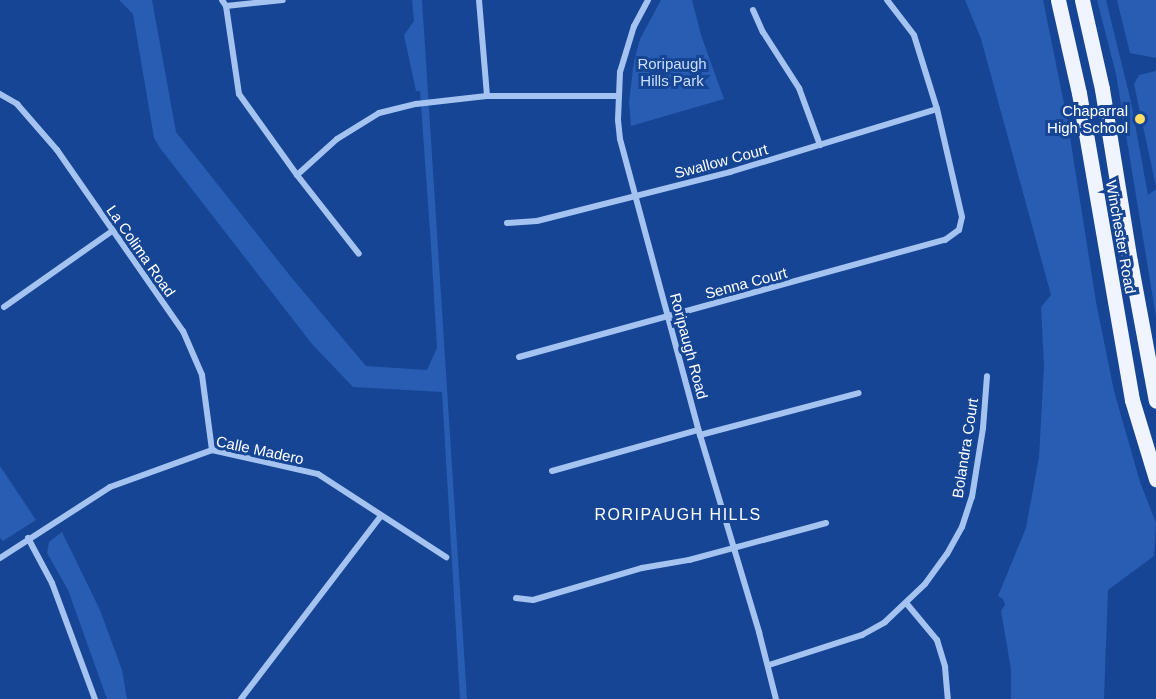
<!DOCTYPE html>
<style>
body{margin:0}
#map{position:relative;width:1156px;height:699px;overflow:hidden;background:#154594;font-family:Helvetica,sans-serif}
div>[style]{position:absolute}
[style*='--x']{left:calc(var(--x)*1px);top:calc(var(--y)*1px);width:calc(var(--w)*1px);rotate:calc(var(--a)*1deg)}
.green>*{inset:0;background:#285db3}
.street>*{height:6px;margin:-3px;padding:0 3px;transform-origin:3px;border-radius:3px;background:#a5c3f1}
.primary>*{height:15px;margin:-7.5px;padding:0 7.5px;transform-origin:7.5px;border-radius:7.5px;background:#eff4ff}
.dots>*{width:16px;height:16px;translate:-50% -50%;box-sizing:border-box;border:3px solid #154594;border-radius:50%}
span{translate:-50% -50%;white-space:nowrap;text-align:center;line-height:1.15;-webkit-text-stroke:6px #154594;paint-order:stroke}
.park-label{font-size:15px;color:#ccdffc}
.poi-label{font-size:15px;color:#fff}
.right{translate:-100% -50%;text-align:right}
.street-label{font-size:15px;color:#fff}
.neighbourhood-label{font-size:16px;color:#fff;letter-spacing:1.5px}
</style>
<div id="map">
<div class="green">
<div style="clip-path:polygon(119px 0,152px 0,176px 132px,291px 277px,366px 366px,427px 370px,437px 348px,431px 246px,420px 91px,416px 91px,404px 35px,414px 21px,412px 0,422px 0,467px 699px,460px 699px,442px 392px,353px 387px,312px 344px,160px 148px,154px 138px,133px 14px)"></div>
<div style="clip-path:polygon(661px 0,692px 0,701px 35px,724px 99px,631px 126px,629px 102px,634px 61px,640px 39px)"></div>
<div style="clip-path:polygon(965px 0,1043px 0,1067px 118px,1096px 302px,1114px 391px,1140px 482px,1156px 523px,1154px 556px,1108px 590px,1104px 699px,1011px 699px,1011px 669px,1001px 611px,1005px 605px,1003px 599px,998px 596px,1026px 528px,1039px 457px,1044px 365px,1041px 307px,1051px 295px,981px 39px)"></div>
<div style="clip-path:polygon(1097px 0,1106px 0,1131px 102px,1148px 195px,1156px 189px,1156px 317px,1116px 74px)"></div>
<div style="clip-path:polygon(1117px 0,1156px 0,1156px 58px,1130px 53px)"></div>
<div style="clip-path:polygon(1156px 71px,1156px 187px,1134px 84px,1139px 75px)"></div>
<div style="clip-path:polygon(0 466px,36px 520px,3px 541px,0 538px)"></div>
<div style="clip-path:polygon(62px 532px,100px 610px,122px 670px,127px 699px,107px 699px,68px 590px,47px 553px,49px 542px)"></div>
</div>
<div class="street">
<div style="--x:222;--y:0;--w:7;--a:56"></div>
<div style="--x:226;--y:6;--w:89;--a:81.6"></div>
<div style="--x:239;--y:94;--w:100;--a:54.4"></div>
<div style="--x:297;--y:175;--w:100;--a:51.9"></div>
<div style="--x:479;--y:0;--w:96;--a:85.2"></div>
<div style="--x:648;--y:0;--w:30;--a:118"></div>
<div style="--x:634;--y:26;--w:48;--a:106.9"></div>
<div style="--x:620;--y:72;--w:48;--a:92.4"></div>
<div style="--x:618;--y:120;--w:19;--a:84"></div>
<div style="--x:620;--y:139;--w:307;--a:74.9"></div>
<div style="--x:700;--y:435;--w:206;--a:73.3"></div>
<div style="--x:759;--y:632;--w:69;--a:75.8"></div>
<div style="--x:226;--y:6;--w:57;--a:-6"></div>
<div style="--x:753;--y:10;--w:24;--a:66"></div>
<div style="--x:763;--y:32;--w:67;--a:57.3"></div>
<div style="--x:799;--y:88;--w:61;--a:69.8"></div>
<div style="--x:0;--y:94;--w:20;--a:30"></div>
<div style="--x:17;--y:104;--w:61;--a:49"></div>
<div style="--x:57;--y:150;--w:221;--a:55.2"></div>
<div style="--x:183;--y:331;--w:48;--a:66.6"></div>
<div style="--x:202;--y:375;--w:76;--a:82.4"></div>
<div style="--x:297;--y:175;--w:54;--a:-42"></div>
<div style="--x:337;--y:139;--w:49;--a:-31.8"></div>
<div style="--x:379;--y:113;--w:38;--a:-14"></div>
<div style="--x:416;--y:104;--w:71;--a:-6.4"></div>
<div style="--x:487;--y:96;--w:131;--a:0"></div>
<div style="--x:507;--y:223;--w:30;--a:-4"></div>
<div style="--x:537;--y:221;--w:199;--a:-14.2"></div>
<div style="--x:730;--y:172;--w:216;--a:-16.9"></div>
<div style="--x:4;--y:307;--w:132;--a:-35.1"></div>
<div style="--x:519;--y:357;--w:442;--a:-15.4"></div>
<div style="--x:945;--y:240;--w:17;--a:-36"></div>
<div style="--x:959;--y:230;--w:13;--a:-77"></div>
<div style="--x:962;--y:217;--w:111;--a:-103"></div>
<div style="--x:937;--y:109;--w:77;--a:-107.3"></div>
<div style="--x:914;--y:35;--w:44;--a:-127.6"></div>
<div style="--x:700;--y:435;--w:164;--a:-14.8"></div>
<div style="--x:552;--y:471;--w:152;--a:-15.7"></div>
<div style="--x:28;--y:538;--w:51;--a:61.9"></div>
<div style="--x:52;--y:583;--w:124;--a:69.7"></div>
<div style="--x:0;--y:558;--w:131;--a:-32.8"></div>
<div style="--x:110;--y:487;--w:109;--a:-19.9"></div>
<div style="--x:212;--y:450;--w:109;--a:12.8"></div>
<div style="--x:318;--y:474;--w:153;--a:33"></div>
<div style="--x:516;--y:598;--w:17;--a:7"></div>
<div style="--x:533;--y:600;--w:114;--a:-16.4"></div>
<div style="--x:642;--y:568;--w:48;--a:-9.7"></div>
<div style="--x:689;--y:560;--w:142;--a:-15.1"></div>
<div style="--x:907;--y:604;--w:47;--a:50.2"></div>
<div style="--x:937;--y:640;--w:28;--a:73"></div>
<div style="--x:945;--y:667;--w:32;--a:85"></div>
<div style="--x:769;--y:665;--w:98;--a:-17.9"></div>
<div style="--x:862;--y:635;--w:26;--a:-29"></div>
<div style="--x:885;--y:622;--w:55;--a:-43.5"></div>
<div style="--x:925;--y:584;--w:37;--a:-54"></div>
<div style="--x:947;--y:554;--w:31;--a:-61"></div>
<div style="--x:962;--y:527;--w:32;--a:-72"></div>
<div style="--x:972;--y:497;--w:70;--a:-80.9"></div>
<div style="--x:983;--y:428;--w:52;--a:-85.6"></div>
<div style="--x:241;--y:699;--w:230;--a:-52.6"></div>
</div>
<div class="primary">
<div style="--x:1058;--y:0;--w:95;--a:77.3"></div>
<div style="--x:1079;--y:93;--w:312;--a:80.2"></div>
<div style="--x:1132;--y:400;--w:83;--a:73.1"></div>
<div style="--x:1082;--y:0;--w:91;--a:77.3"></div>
<div style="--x:1102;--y:89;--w:174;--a:80.8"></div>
<div style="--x:1130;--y:261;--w:142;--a:79.5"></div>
</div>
<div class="dots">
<div style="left:1140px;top:119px;background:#ffdc65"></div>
</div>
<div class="park-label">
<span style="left:672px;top:72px">Roripaugh<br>Hills Park</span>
</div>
<div class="poi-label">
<span class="right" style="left:1128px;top:119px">Chaparral<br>High School</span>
</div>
<div class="street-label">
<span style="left:721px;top:161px;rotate:-15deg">Swallow Court</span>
<span style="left:1121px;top:237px;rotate:80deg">Winchester Road</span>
<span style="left:141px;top:251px;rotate:55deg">La Colima Road</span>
<span style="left:746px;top:283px;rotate:-15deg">Senna Court</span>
<span style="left:689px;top:346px;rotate:75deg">Roripaugh Road</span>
<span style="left:965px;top:448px;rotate:-81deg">Bolandra Court</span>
<span style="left:260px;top:450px;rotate:12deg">Calle Madero</span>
</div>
<div class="neighbourhood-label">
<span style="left:678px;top:515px">RORIPAUGH HILLS</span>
</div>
</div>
